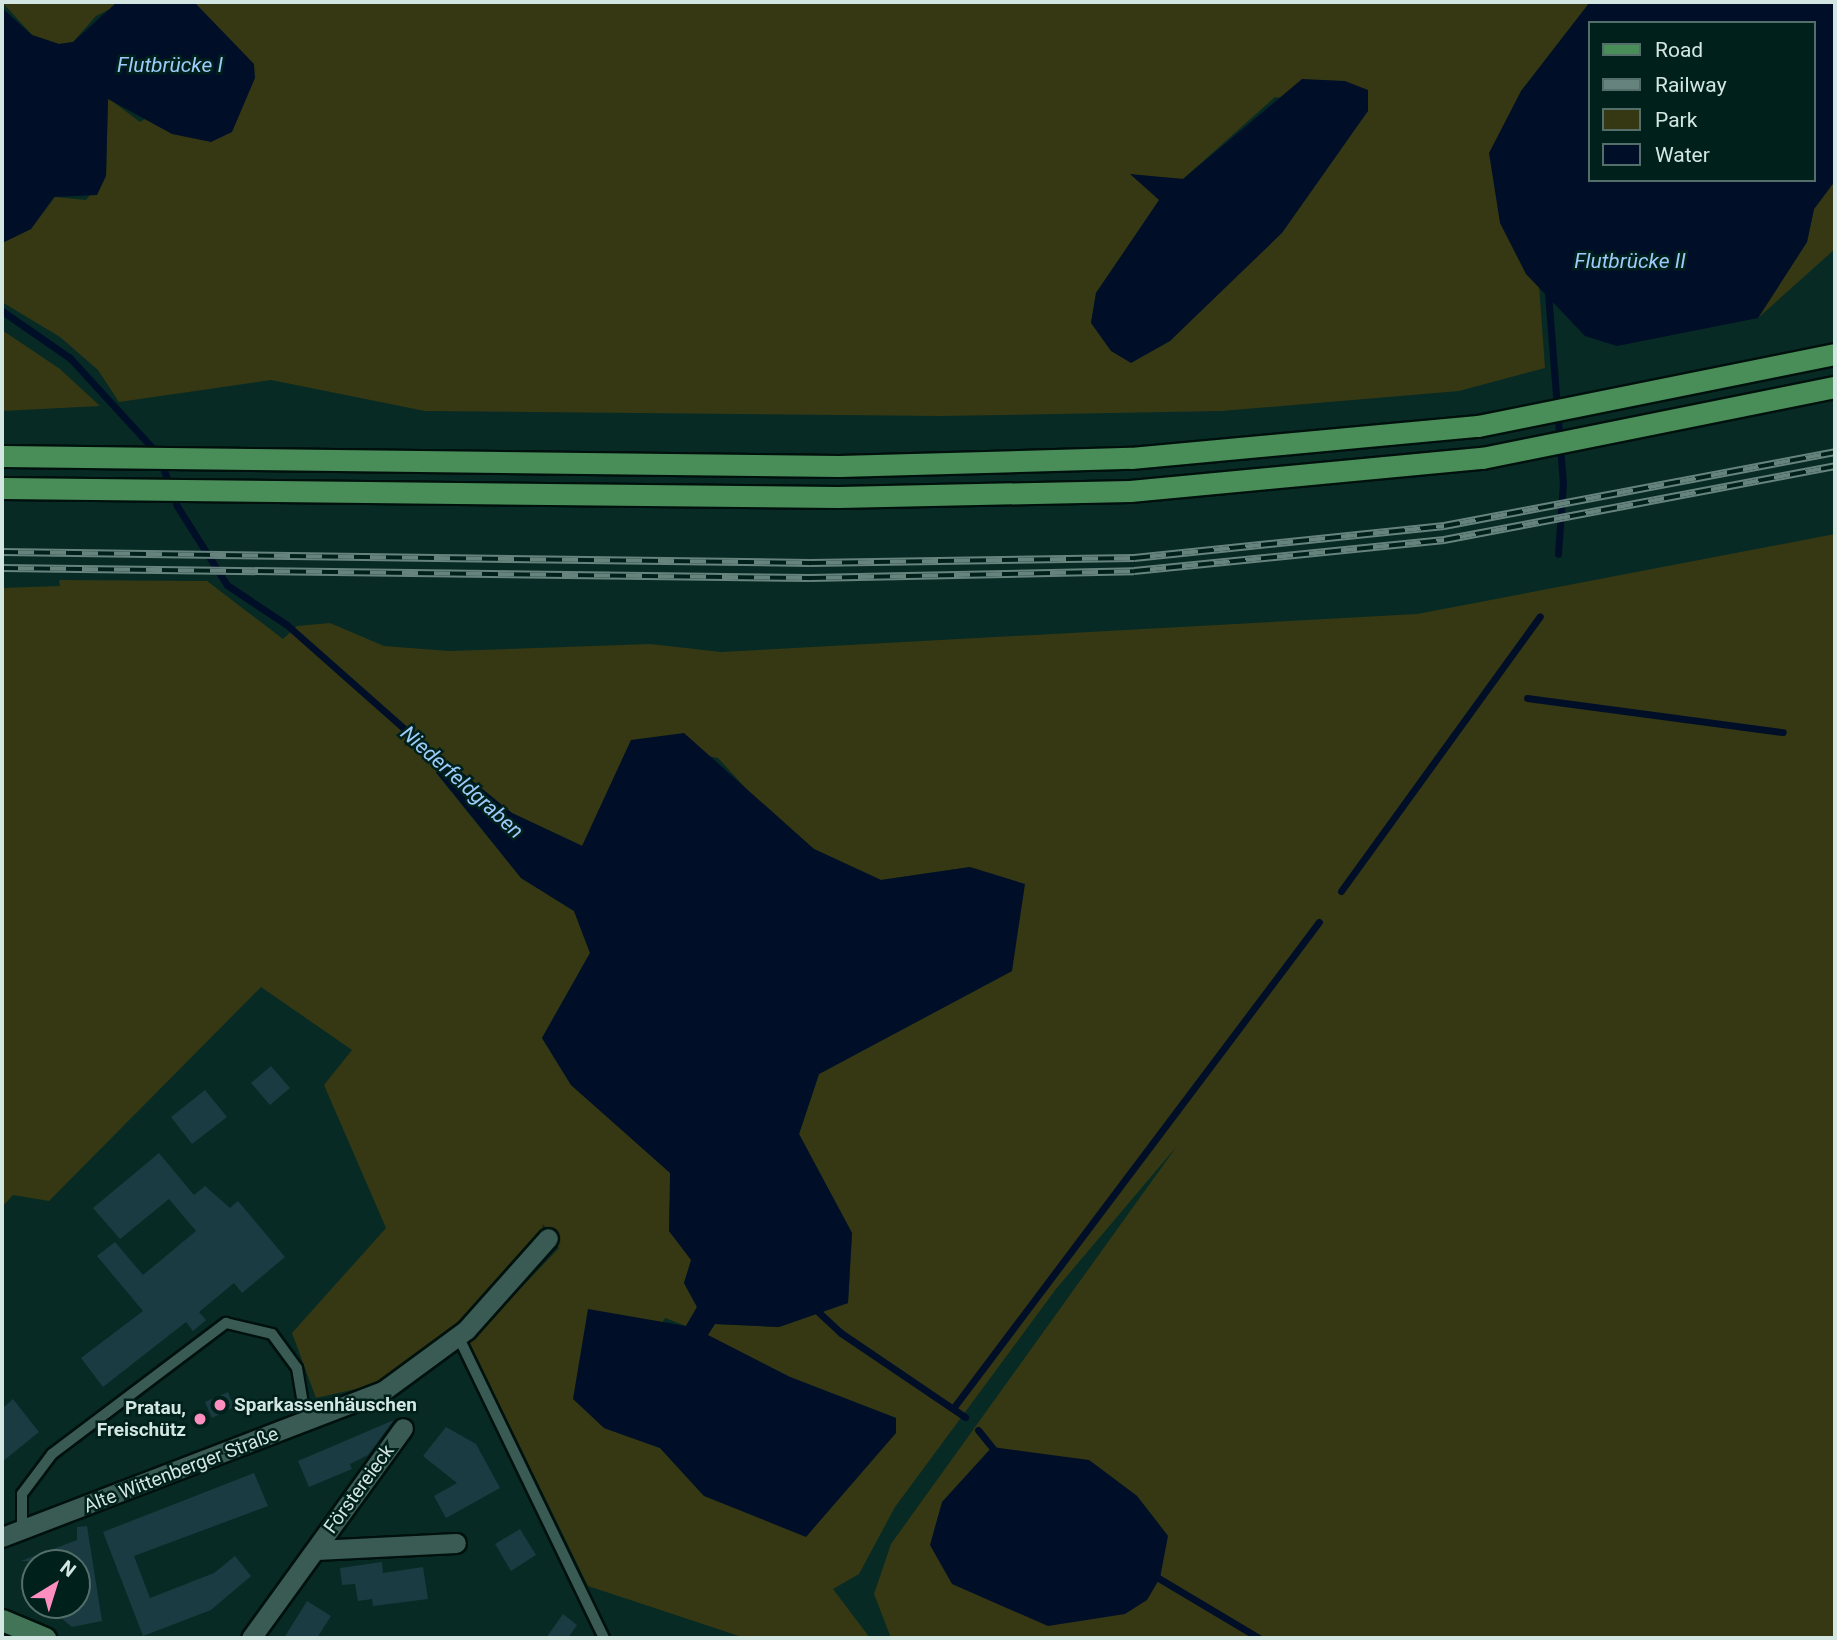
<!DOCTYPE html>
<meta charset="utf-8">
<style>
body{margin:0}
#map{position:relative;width:1837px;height:1640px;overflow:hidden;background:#072a24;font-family:Roboto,sans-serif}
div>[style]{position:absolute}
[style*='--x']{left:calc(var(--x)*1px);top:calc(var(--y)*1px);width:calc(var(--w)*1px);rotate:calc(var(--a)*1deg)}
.green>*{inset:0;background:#363813}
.water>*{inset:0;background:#000f27}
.stream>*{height:7px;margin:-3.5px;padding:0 3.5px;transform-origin:3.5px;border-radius:3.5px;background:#000f27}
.building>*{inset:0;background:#1a3b42}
.roads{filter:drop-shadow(2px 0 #00110d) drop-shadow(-2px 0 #00110d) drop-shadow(0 2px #00110d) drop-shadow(0 -2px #00110d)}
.lane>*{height:10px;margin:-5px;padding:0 5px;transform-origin:5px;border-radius:5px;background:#3a5b54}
.street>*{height:19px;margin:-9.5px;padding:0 9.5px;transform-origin:9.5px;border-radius:9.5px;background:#3a5b54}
.secondary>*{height:21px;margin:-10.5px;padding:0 10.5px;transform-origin:10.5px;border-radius:10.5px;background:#427457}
.primary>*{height:21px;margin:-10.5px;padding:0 10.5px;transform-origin:10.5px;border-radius:10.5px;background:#498d59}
.rail>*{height:8px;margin-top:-4px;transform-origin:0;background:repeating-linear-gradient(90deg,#00201b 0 16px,#67837d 0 32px);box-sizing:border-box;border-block:2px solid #67837d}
.dots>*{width:19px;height:19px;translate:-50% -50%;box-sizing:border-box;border:4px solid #00201b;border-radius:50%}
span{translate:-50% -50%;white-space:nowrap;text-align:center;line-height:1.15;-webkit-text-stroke:5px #00201b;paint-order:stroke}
.poi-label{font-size:19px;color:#d3e6e1;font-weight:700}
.left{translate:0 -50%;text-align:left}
.right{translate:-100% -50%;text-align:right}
.street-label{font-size:19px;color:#d3e6e1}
.water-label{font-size:21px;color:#9dcbfb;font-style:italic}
.frame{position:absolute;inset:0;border:4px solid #d3e6e1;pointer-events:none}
.legend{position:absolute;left:1588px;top:21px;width:228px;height:161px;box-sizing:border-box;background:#00201b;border:2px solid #546f6a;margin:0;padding:9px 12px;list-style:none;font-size:21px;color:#d3e6e1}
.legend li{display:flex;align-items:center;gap:14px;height:35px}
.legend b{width:35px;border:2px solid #546f6a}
.north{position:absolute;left:21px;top:1549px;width:70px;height:70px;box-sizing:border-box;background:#00201b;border:2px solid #546f6a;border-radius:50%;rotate:38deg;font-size:19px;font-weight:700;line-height:28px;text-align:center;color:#d3e6e1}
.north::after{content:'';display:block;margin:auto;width:24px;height:32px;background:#fd8ec0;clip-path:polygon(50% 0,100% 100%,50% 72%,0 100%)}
</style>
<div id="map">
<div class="green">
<div style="clip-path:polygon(2px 2px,124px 2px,96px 16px,73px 42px,59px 44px,32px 35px)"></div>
<div style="clip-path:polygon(evenodd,194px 2px,1590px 2px,1521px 91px,1526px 274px,1539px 285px,1545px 368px,1459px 391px,1221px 411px,941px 416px,425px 411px,271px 380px,119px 402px,98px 370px,60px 337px,2px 302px,2px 243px,31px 229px,55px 197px,86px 200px,106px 175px,108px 98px,140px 122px,247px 57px,194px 2px,1275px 97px,1368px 111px,1170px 341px,1091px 323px,1096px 293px,1160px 200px,1132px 175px,1183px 179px,1275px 97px)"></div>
<div style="clip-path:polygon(1835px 181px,1835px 249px,1758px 318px,1807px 242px,1814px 209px)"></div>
<div style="clip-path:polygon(2px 330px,60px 369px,100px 406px,2px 411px)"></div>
<div style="clip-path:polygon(evenodd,1835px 534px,1835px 1638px,891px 1638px,874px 1594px,891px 1544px,1177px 1146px,1056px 1289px,895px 1507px,859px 1574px,833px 1589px,870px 1638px,745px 1638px,588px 1586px,469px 1342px,559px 1248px,543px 1224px,542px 1233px,460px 1325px,413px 1363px,374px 1385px,316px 1398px,292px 1333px,386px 1228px,324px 1085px,352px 1050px,261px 987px,49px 1201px,13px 1195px,2px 1207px,2px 588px,60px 586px,59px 580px,207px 581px,283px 639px,297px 626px,330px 623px,384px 646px,449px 651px,650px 644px,721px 652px,1417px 614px,1835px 534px,631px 741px,718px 758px,774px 819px,814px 849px,881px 880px,970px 867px,1012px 971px,819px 1074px,799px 1134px,852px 1233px,848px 1303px,779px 1327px,715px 1324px,707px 1335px,790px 1377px,896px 1418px,704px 1496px,660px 1448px,604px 1428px,665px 1318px,686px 1326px,697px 1307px,684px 1283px,692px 1260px,669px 1231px,671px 1173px,571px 1085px,542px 1038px,590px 953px,574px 911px,521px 878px,436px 773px,443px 764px,454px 766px,512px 813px,583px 846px,631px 741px,1835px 534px,1089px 1460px,1137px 1496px,1168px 1536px,1089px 1460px)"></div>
</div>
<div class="water">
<div style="clip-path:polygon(194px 2px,254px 64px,255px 78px,232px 132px,211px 142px,172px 134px,108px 99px,106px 176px,97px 195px,54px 197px,31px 229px,2px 243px,2px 8px,32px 35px,59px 44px,73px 42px,116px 3px)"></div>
<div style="clip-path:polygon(evenodd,1590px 2px,1835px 2px,1835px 181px,1814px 209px,1807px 242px,1758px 318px,1617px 346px,1585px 336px,1526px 274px,1500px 223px,1489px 153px,1521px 91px,1590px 2px,1590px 23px,1814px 23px,1814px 180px,1590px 180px,1590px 23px)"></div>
<div style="clip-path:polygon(1302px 79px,1345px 81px,1368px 90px,1368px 111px,1282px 233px,1170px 341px,1131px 363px,1111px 351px,1091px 323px,1096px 293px,1159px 200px,1130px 174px,1183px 179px)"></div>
<div style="clip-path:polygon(684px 733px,814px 849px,881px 880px,970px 867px,1025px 884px,1012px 971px,819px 1074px,799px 1134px,852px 1233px,848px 1303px,779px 1327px,715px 1324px,708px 1335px,790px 1377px,896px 1418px,896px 1433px,806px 1537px,704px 1496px,660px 1448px,604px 1428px,573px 1399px,588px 1309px,686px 1326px,697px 1307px,684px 1283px,691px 1260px,669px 1231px,670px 1173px,571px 1085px,542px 1038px,590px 953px,574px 911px,521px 878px,436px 772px,444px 764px,454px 766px,512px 813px,582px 846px,631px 740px)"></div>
<div style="clip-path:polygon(992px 1447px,1089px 1460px,1137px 1496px,1168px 1536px,1160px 1578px,1147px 1600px,1125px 1614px,1048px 1626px,952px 1584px,930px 1545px,942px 1502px)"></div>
</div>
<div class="stream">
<div style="--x:1548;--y:293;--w:190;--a:85.5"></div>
<div style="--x:1563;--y:482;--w:72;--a:94"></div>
<div style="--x:2;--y:311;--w:83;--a:34.7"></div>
<div style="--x:70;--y:358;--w:130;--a:47.5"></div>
<div style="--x:158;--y:454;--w:55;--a:69.9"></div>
<div style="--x:177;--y:506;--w:93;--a:57.7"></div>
<div style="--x:227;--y:585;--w:72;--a:33.7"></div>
<div style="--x:287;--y:625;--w:219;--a:41.5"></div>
<div style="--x:1527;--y:698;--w:258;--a:7.6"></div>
<div style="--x:1341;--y:891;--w:339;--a:-54.1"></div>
<div style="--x:813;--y:1307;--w:38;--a:43"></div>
<div style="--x:841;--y:1333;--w:150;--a:34.1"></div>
<div style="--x:954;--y:1407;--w:607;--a:-53.04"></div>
<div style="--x:978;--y:1430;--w:32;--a:51"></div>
<div style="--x:1155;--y:1576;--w:121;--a:30.8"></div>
</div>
<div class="building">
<div style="clip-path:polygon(271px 1066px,290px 1088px,270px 1105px,251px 1083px)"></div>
<div style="clip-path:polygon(205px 1090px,227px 1117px,192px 1144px,171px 1117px)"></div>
<div style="clip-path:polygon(159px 1153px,194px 1195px,205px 1186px,230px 1208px,238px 1201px,285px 1257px,242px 1293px,234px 1283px,199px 1312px,206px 1320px,193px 1331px,186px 1322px,103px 1387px,81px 1358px,143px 1311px,97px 1256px,115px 1242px,143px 1275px,196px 1231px,169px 1199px,120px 1239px,93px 1208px)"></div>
<div style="clip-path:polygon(228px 1392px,234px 1407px,212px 1418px,205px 1402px)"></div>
<div style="clip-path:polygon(13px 1399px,39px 1432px,2px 1462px,2px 1409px)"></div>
<div style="clip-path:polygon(394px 1420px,368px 1455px,350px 1464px,352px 1469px,309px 1487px,298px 1461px)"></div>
<div style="clip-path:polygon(446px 1427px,476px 1444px,500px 1488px,446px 1518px,434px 1496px,457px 1483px,423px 1456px)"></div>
<div style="clip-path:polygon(254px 1473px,268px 1506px,134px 1556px,150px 1598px,214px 1573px,235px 1556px,251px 1576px,211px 1610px,143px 1636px,103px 1532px)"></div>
<div style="clip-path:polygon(87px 1526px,102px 1621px,72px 1627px,45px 1605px,77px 1605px,77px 1563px,21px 1561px,77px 1540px,77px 1527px)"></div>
<div style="clip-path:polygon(520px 1529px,536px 1555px,511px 1571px,495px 1544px)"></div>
<div style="clip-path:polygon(382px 1562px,383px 1573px,423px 1567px,428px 1599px,373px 1606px,372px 1599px,358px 1601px,355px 1584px,342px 1585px,340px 1568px)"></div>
<div style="clip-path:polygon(307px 1601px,331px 1616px,317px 1638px,284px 1638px)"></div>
<div style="clip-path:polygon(563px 1614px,577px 1625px,568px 1638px,546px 1638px)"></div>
</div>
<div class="roads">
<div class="lane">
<div style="--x:458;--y:1336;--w:335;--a:64.2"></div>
<div style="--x:22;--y:1529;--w:35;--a:-90"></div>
<div style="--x:22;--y:1494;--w:50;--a:-53.1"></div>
<div style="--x:52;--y:1454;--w:218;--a:-37"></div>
<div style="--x:226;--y:1323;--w:47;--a:13.4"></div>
<div style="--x:272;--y:1334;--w:42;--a:53.7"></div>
<div style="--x:297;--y:1368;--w:55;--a:80.5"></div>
</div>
<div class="street">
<div style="--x:2;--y:1537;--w:408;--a:-21"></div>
<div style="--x:383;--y:1391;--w:103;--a:-36.3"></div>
<div style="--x:466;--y:1330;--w:123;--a:-48.3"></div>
<div style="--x:316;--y:1550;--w:140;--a:-2.9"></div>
<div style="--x:251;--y:1638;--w:259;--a:-54.1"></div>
</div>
<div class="secondary">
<div style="--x:2;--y:1620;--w:47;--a:22.7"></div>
</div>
<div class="primary">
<div style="--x:2;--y:456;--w:837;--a:0.68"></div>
<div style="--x:839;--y:466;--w:292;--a:-1.6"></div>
<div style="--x:1131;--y:458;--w:348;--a:-5.3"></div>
<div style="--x:1478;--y:426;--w:364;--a:-11.4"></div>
<div style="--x:2;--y:488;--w:836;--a:0.62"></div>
<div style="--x:838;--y:497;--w:292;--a:-1.2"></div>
<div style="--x:1130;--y:491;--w:354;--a:-5.4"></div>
<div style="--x:1482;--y:458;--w:360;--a:-11.4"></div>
</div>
</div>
<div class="rail">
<div style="--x:2;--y:552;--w:808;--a:0.78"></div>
<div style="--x:810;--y:563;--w:324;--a:-0.9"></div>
<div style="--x:1134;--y:558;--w:312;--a:-5.9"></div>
<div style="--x:1444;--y:526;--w:398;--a:-10.7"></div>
<div style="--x:2;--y:568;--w:808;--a:0.71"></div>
<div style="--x:810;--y:578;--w:324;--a:-1.2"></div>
<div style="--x:1134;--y:571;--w:312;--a:-5.7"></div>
<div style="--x:1444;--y:540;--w:398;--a:-10.7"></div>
</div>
<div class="dots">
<div style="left:220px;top:1405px;background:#fd8ec0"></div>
<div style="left:200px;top:1419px;background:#fd8ec0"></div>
</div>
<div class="poi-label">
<span class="left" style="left:234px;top:1405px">Sparkassenhäuschen</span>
<span class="right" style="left:186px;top:1419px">Pratau,<br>Freischütz</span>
</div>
<div class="street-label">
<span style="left:181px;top:1470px;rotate:-21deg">Alte Wittenberger Straße</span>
<span style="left:359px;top:1489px;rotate:-54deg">Förstereieck</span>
</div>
<div class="water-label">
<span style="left:170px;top:65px">Flutbrücke I</span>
<span style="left:1630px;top:261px">Flutbrücke II</span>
<span style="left:462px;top:782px;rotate:42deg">Niederfeldgraben</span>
</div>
<div class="frame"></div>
<ul class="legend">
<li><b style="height:9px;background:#498d59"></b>Road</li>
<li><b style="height:9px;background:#67837d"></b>Railway</li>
<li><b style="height:19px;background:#363813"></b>Park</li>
<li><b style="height:19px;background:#000f27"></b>Water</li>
</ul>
<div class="north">N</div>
</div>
